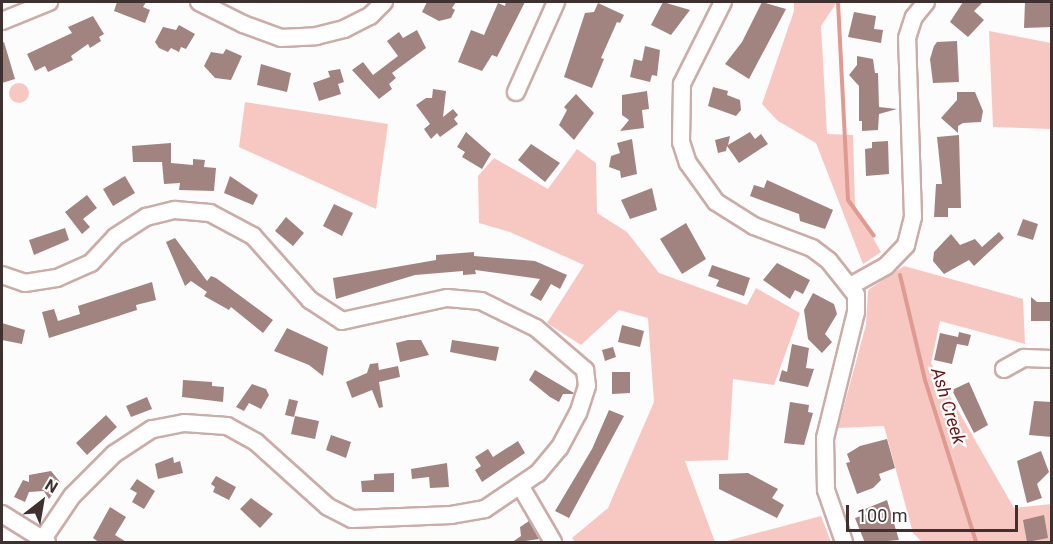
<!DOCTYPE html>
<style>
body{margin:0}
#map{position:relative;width:1053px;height:544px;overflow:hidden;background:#fcfcfc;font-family:Roboto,sans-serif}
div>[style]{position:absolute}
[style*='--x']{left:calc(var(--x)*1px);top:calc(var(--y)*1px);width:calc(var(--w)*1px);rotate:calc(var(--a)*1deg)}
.green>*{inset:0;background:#f7c7c2}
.round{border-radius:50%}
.stream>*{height:4px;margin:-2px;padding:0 2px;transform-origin:2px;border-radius:2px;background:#df9a92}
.building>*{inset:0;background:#a18380}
.roads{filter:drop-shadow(2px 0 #cbaca8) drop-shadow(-2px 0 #cbaca8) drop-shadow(0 2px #cbaca8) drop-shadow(0 -2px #cbaca8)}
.minor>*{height:16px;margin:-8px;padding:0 8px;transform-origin:8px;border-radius:8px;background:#fff}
span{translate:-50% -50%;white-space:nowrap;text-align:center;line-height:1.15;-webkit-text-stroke:4.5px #fff;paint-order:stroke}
.water-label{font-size:18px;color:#671615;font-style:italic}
.frame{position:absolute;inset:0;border:3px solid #3e3130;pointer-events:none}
.north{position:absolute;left:12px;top:472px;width:60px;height:60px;-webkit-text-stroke:4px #fff;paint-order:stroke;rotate:31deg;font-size:16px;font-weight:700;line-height:24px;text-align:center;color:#3e3130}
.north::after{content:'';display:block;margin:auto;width:21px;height:27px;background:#3e3130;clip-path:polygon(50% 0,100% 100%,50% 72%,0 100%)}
.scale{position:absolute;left:846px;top:505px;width:172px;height:27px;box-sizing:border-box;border:3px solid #3e3130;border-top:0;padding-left:8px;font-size:18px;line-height:21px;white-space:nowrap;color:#3e3130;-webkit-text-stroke:4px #fff;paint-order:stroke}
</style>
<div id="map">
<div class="green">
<div style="clip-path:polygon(794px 2px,837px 2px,821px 26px,827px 134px,853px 135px,855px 206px,881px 252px,863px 264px,816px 143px,778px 121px,762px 104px,794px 11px)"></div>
<div style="clip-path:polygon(989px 31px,1051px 43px,1051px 129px,993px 127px)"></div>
<div class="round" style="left:9px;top:83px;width:20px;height:20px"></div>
<div style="clip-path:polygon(245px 102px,388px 124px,376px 209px,239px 147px)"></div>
<div style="clip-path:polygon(577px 149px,596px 163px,597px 213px,627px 232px,659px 273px,747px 305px,756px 288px,800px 313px,774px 385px,733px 379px,728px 460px,685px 461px,715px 542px,575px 542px,572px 538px,608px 508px,654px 402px,648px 318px,619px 310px,581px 345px,547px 323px,584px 265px,510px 232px,479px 223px,478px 176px,494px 158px,548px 189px)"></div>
<div style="clip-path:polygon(904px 266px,1023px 299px,1025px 344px,940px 321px,931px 363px,1014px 508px,1051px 504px,1051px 542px,922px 542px,913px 533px,884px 426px,838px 428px,866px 325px,868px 290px)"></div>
<div style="clip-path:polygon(821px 516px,831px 542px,723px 542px)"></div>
</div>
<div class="stream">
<div style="--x:838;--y:2;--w:198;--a:87.1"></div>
<div style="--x:848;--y:200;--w:44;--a:54.2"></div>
<div style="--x:900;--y:275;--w:108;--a:76.6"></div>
<div style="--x:925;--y:380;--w:170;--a:72.5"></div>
</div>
<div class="building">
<div style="clip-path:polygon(117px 2px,146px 2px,143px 7px,150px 10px,145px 23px,114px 11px)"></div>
<div style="clip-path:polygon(427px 2px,456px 2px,452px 8px,455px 10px,451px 18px,439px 21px,422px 12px)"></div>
<div style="clip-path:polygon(506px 2px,525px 2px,497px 57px,492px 55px,482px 71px,458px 62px,471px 30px,484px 35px,498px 3px,505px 6px)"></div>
<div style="clip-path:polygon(663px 2px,690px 10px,671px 35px,651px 25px)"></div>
<div style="clip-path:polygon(762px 2px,786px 9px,749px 79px,725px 64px,742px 42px)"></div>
<div style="clip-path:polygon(963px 2px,983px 2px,974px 11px,984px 20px,968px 37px,950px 22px)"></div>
<div style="clip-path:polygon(1025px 2px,1052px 2px,1052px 27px,1024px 28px)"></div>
<div style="clip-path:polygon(598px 3px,624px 15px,620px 23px,617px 22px,601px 58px,604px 59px,592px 88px,564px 77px,585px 13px,594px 12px)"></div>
<div style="clip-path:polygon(854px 12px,876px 16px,874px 29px,883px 30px,881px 43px,848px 37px)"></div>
<div style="clip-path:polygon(93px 16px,104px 34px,99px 37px,101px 41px,90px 48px,88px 44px,71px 56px,73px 60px,48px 72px,45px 66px,35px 71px,27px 54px,72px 33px,68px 27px)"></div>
<div style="clip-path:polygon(179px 25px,195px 34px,186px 49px,181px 47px,179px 52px,171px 48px,168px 52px,159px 48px,155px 42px,163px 27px,176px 30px)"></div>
<div style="clip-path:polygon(417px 30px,426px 48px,392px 73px,396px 78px,389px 84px,392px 89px,379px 99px,352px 70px,363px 62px,373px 75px,398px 56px,387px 41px,399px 32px,403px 38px)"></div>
<div style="clip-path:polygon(957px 41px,959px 82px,933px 83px,930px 59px,934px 46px,937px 42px)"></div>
<div style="clip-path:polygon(4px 42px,15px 79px,2px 83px,2px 43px)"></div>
<div style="clip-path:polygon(645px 46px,660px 50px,657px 76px,652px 75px,650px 82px,630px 77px,634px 59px,642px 61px)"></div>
<div style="clip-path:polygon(226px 49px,242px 56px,231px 80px,215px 78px,204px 66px,211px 52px,223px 54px)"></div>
<div style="clip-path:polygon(857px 56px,873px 59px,875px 73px,878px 73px,879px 107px,897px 109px,879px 114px,878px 130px,862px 131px,862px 121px,859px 121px,859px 86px,849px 75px,857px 65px)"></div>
<div style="clip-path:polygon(261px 64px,291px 73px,287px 92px,257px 85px)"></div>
<div style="clip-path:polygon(340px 69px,344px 82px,338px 84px,341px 94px,319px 101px,313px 83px,330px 77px,328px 71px)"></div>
<div style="clip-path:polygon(713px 87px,728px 91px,727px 95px,740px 100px,741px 110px,736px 116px,708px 106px)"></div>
<div style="clip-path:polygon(433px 89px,446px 91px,443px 117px,453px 109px,458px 115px,454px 119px,458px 124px,440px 137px,437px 133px,431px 139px,424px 129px,430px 124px,416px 105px,426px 98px,432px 98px)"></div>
<div style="clip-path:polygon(647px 91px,649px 109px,642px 110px,644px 128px,620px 131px,629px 120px,622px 115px,622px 95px)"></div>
<div style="clip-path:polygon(957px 92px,975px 92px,983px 111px,981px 122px,963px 123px,958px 126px,958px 133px,941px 118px,957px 100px)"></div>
<div style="clip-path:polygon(576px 94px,594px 113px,574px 140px,559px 125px,567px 110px,564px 107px)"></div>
<div style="clip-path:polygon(466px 132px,491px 154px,482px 169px,462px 157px,465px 152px,457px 147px)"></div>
<div style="clip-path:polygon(750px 132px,755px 139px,761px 134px,768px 144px,739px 163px,727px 146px,726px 151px,718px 153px,715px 140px,730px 136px,728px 145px)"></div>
<div style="clip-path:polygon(959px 135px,961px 208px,948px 208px,948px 217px,934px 217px,936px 184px,942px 184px,937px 137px)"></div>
<div style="clip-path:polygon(632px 139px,637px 174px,621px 178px,620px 171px,609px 167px,611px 156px,620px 153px,617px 143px)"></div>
<div style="clip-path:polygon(888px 141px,889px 174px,866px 176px,865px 149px,872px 148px,872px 142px)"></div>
<div style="clip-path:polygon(171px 143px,171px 163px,193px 165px,193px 159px,205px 160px,204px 167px,216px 168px,214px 191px,179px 190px,180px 183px,164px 184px,162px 162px,133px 162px,132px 146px)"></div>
<div style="clip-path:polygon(531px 144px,560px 163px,545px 182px,518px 160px)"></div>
<div style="clip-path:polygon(125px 176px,135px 193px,113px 206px,103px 189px)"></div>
<div style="clip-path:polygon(230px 176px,258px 195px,253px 205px,224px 193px)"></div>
<div style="clip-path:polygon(767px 180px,833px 210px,825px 229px,800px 221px,799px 214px,750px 196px,754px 185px,764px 188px)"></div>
<div style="clip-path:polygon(652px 188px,657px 210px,630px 219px,621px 200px)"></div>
<div style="clip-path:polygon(87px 195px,97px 208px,83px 219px,90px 227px,82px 234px,65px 212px)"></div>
<div style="clip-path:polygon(334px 204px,353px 213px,342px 236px,323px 226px)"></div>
<div style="clip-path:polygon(286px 217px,304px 233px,293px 246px,275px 231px)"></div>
<div style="clip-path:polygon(1023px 219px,1038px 224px,1033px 240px,1017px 235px)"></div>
<div style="clip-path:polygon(686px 223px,706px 259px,682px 274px,660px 239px)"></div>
<div style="clip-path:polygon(65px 228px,69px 240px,34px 255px,29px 240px)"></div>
<div style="clip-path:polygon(999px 232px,1004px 238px,974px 266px,969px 260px,944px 274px,933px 261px,934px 252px,951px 234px,960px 245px,975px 239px,982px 247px)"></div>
<div style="clip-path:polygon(175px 238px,207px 281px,211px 276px,216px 278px,273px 320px,263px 333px,231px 307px,229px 310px,204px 296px,207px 292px,191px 281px,185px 286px,166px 242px)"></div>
<div style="clip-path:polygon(474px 252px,474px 256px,535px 261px,567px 275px,560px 289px,551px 284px,541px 301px,530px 295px,540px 279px,475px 270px,476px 274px,463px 275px,463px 271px,415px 275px,336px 299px,333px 278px,436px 260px,436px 255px)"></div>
<div style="clip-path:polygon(777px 263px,810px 280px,803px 294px,795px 290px,790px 299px,763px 280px)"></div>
<div style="clip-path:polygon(712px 265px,750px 278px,744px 296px,716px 286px,719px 280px,708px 276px)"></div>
<div style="clip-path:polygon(152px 282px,156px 300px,136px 305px,137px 310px,49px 338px,42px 312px,54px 309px,58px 321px,80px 314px,78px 306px)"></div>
<div style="clip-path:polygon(813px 293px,834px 304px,837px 314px,825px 334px,832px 342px,822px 353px,808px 339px,804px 310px)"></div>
<div style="clip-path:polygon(1031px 297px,1037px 302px,1052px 302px,1052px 321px,1031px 321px)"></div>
<div style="clip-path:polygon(2px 323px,25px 330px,22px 344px,2px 340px)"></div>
<div style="clip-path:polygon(622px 325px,644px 331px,640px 347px,618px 342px)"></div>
<div style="clip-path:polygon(287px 328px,328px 347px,323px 376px,309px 365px,274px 351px)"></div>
<div style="clip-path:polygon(959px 332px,971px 335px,968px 346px,957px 344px,952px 364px,934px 360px,940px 333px,958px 337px)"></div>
<div style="clip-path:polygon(408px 340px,421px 340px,429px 355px,400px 362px,396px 343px)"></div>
<div style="clip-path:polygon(452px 340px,499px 347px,496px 361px,450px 352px)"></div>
<div style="clip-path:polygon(792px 344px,809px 348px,806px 368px,814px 369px,808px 387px,779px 381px,782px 370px,787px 372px)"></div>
<div style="clip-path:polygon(613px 347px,616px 357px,605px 361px,602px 350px)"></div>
<div style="clip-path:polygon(378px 363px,379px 370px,398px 366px,400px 377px,379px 382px,383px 407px,379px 408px,372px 390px,352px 398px,346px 382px,367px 373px,370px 364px)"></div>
<div style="clip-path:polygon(535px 370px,574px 393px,573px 394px,563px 394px,559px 402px,550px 397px,529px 380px)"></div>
<div style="clip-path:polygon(612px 372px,630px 372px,630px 393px,612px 394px)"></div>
<div style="clip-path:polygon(183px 380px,212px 382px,212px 386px,224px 387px,223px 402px,182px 397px)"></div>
<div style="clip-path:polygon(969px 382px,988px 425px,974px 433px,952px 390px)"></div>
<div style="clip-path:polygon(252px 384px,266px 389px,269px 395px,261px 409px,249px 403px,244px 411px,236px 407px)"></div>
<div style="clip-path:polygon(147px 397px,152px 409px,131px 417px,126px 406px)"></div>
<div style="clip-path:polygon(289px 399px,298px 401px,294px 417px,285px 415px)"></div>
<div style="clip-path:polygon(1034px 401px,1052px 402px,1052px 437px,1029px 435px)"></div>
<div style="clip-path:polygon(790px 402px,809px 405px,808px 412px,813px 413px,804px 445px,784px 443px)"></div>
<div style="clip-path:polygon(609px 410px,624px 416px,569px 518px,555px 511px,592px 449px)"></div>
<div style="clip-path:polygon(106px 415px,117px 427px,87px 455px,76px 443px)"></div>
<div style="clip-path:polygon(295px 416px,319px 421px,315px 439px,291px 434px)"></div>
<div style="clip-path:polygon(331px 435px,351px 442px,346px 458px,326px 450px)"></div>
<div style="clip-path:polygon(887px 439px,895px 468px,879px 474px,881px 480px,873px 488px,857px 494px,846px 463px,850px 462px,847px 454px,860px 446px)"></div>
<div style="clip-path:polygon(518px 441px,525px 453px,482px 482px,475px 470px,481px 466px,475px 457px,488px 449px,493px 457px)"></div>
<div style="clip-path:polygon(1041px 451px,1049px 472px,1037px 484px,1042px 498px,1027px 503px,1017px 461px)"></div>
<div style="clip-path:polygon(173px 457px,174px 463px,180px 461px,183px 473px,158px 479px,155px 464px)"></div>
<div style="clip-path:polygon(447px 463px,449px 487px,430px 488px,429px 477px,412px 479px,411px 469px)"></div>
<div style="clip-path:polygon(51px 471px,61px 483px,49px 499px,44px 491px,29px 492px,25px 502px,14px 497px,23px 480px,29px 482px,29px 475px)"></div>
<div style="clip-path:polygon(394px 473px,394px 492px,362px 492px,361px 481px,374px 480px,374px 474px)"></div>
<div style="clip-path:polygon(748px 473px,778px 489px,772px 498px,784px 505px,777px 518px,719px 489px,719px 474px)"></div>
<div style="clip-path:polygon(216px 476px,236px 487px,229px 500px,213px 492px,215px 487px,211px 484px)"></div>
<div style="clip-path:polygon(137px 479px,155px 491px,144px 509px,132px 502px,137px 493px,130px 489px)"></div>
<div style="clip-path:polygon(251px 498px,273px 514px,260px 528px,240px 509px)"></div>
<div style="clip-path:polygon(887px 500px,899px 540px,865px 543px,855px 518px,867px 514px,865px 509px)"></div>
<div style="clip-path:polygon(110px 507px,126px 517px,115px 535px,128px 543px,100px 543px,93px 538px)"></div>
<div style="clip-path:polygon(1044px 515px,1048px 538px,1027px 542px,1023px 520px)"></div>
<div style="clip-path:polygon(529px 521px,539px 539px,511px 543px,521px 536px,520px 527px)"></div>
</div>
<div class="roads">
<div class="minor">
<div style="--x:199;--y:2;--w:49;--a:26.6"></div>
<div style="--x:243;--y:24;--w:40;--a:20.2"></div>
<div style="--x:281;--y:38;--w:35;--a:-3"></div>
<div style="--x:316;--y:36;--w:29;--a:-14"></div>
<div style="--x:344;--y:29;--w:29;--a:-27"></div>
<div style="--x:370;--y:16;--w:20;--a:-45"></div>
<div style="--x:723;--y:2;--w:92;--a:116.6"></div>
<div style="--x:682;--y:84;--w:58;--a:91"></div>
<div style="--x:681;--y:142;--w:22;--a:72"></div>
<div style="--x:688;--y:163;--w:48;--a:54.3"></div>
<div style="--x:716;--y:202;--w:45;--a:32.3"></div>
<div style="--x:754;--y:226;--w:62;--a:20.8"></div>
<div style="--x:812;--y:248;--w:21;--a:37"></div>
<div style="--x:829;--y:261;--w:43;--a:51.5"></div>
<div style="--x:856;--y:295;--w:17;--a:90"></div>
<div style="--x:856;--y:312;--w:130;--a:103.8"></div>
<div style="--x:825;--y:438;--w:52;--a:88.9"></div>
<div style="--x:826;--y:490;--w:55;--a:70.9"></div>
<div style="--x:2;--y:21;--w:51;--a:-22"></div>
<div style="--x:516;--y:92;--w:98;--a:-66"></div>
<div style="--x:2;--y:275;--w:24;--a:19"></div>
<div style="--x:25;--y:283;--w:32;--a:-9"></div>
<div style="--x:57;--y:278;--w:37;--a:-24"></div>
<div style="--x:91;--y:263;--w:35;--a:-47"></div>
<div style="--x:115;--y:237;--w:37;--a:-33"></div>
<div style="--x:146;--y:217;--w:30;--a:-14"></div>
<div style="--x:175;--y:210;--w:35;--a:5"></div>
<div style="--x:210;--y:213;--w:49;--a:28.1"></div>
<div style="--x:253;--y:236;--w:86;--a:48.3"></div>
<div style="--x:310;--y:300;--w:38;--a:33"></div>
<div style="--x:342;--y:321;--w:107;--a:-12.4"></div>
<div style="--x:447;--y:298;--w:34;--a:5"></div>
<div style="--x:481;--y:301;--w:61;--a:26.1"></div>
<div style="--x:536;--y:328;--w:65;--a:40.6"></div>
<div style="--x:585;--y:370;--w:16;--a:83"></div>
<div style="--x:587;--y:386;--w:28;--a:108"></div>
<div style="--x:578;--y:413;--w:40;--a:118"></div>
<div style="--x:559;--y:448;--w:33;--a:130"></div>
<div style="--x:538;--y:473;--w:64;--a:145.8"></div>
<div style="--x:485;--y:509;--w:34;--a:170"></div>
<div style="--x:452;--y:515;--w:100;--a:177.7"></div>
<div style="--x:352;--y:519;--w:28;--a:-153"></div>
<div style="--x:327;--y:506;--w:96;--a:-138"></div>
<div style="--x:256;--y:442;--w:33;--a:-151"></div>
<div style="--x:227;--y:426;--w:43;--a:-176"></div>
<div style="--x:184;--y:423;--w:33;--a:169"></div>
<div style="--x:152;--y:429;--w:45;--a:146.7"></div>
<div style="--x:114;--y:454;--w:59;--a:135"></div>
<div style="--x:72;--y:496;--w:55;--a:124"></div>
<div style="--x:852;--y:285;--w:39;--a:-29"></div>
<div style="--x:886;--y:266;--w:29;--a:-46"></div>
<div style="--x:906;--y:245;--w:29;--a:-76"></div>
<div style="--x:913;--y:217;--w:179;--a:-91.9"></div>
<div style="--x:907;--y:38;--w:22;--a:-72"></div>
<div style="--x:914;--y:17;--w:19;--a:-51"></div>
<div style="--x:1004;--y:369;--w:23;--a:-29"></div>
<div style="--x:1024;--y:358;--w:28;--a:2"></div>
<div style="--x:521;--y:487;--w:64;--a:59.8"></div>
<div style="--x:2;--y:514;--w:53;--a:31.9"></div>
</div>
</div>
<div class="water-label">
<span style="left:948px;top:406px;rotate:73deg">Ash Creek</span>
</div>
<div class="frame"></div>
<div class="north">N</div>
<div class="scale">100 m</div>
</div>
